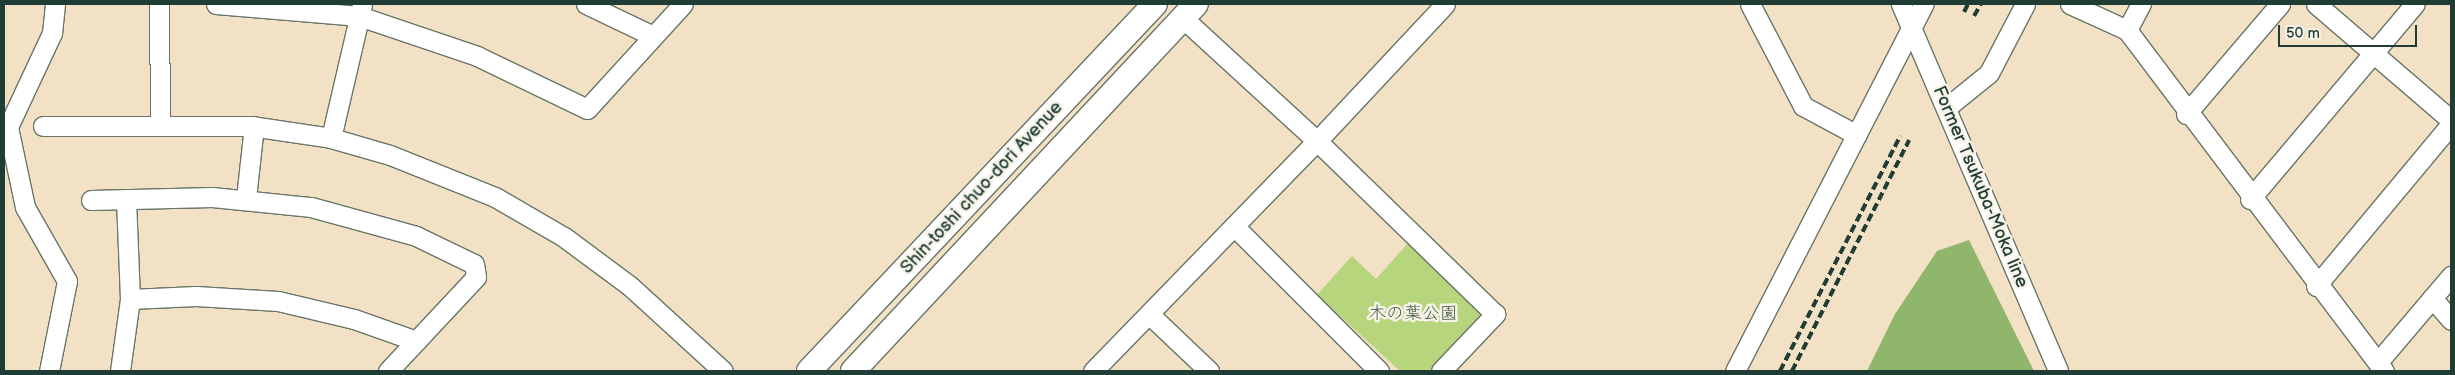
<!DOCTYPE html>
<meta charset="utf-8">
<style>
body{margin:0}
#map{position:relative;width:2455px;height:375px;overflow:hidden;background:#f3e1c6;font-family:"Balsamiq Sans","Klee One",sans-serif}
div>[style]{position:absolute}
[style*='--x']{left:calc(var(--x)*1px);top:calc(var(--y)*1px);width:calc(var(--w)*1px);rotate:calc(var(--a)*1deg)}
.green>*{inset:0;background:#b6d57c}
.forest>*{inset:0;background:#90b66c}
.roads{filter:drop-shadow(1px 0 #697667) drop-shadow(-1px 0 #697667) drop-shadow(0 1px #697667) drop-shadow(0 -1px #697667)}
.minor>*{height:19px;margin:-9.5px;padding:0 9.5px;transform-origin:9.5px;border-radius:9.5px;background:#fff}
.major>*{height:24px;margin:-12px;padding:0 12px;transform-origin:12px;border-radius:12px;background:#fff}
.rail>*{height:4px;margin-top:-2px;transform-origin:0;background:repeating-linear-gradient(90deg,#1f3d34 0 8px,transparent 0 12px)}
span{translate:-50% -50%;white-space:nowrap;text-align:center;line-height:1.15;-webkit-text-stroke:5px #f7f3e8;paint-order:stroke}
.street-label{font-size:18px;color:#1f3d34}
.park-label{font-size:18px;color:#3d5b42}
.frame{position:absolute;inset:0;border:5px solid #1f3d34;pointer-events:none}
.scale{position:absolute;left:2278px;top:25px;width:139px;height:22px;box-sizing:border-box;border:2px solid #1f3d34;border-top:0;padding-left:6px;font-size:15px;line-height:18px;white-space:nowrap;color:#1f3d34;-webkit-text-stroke:4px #f7f3e8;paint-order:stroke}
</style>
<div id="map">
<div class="green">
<div style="clip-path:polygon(1410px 241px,1482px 308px,1483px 317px,1431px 371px,1400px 371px,1317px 295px,1352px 256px,1376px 279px)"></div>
</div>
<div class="forest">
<div style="clip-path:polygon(1969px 240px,2034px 371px,1867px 371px,1895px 314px,1937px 251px)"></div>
</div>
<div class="roads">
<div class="minor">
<div style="--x:159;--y:4;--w:119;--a:89.5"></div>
<div style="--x:216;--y:4;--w:144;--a:4.8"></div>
<div style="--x:359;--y:16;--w:125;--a:18.7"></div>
<div style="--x:477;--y:56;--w:122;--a:25.7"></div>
<div style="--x:587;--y:109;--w:142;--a:-47.6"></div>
<div style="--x:586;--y:4;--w:74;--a:25.5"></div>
<div style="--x:1750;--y:4;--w:115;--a:62.5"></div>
<div style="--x:1803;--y:106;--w:61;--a:28.2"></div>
<div style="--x:1901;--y:4;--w:399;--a:66.8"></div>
<div style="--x:2070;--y:4;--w:63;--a:24.5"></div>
<div style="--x:2127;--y:30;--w:427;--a:53"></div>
<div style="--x:2316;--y:4;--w:178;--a:40.7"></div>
<div style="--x:2127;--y:30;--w:30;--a:-62"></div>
<div style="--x:1946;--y:108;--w:55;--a:-39.1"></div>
<div style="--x:1989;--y:73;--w:78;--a:-62.4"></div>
<div style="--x:2186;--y:114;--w:145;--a:-49.5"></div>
<div style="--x:43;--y:126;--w:208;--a:0"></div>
<div style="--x:251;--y:126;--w:81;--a:8.5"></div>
<div style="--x:331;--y:138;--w:61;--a:16.1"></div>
<div style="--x:390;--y:155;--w:113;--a:21.8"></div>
<div style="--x:495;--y:197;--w:80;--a:30.1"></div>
<div style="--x:564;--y:237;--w:82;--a:36.6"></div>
<div style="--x:630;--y:286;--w:126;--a:42.4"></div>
<div style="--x:331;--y:138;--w:137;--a:-76.9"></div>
<div style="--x:246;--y:198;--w:72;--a:-83.7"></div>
<div style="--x:2250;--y:199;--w:255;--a:-49.8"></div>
<div style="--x:91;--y:200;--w:121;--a:-1.4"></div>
<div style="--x:212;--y:197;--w:100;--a:5.8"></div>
<div style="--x:311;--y:207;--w:109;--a:15.4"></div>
<div style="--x:416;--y:236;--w:64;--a:25.8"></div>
<div style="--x:474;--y:264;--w:13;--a:81"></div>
<div style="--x:476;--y:277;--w:129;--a:133.1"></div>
<div style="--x:1234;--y:226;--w:205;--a:45"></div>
<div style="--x:2316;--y:286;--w:211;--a:-50.2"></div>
<div style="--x:2432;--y:298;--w:29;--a:49"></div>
<div style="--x:130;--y:299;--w:66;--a:-2.6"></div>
<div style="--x:196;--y:296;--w:82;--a:3.5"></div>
<div style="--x:278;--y:301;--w:78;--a:13.3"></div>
<div style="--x:354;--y:319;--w:66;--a:19.5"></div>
<div style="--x:1149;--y:314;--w:83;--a:43.5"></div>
<div style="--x:2378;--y:362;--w:113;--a:-49.7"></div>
<div style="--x:49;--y:371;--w:92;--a:-78.7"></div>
<div style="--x:67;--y:281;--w:85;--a:-119.6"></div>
<div style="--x:25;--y:207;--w:82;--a:-102"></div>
<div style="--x:8;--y:127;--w:104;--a:-64.9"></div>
<div style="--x:52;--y:33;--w:29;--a:-84"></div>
<div style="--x:120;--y:371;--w:73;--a:-82.1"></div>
<div style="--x:130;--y:299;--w:100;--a:-92.3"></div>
<div style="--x:1093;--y:371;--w:321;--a:-45.8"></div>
<div style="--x:1317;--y:141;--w:182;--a:-137.5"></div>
<div style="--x:1441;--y:371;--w:79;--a:-46.5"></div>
<div style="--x:1495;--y:314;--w:248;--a:-135.8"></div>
<div style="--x:1317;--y:141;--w:187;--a:-46.9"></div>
<div style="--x:1735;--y:371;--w:413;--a:-62.8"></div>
</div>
<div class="major">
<div style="--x:809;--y:371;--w:504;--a:-46.69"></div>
<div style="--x:853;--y:371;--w:502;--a:-46.94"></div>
</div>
</div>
<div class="rail">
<div style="--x:1964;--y:12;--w:9;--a:-63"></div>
<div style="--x:1974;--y:16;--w:14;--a:-60"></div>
<div style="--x:1780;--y:371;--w:264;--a:-62.9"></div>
<div style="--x:1792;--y:371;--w:259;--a:-63.1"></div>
</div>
<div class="street-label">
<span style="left:1980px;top:187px;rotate:67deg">Former Tsukuba-Moka line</span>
<span style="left:982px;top:188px;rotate:-47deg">Shin-toshi chuo-dori Avenue</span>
</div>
<div class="park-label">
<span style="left:1413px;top:314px">木の葉公園</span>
</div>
<div class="frame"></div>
<div class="scale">50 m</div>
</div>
